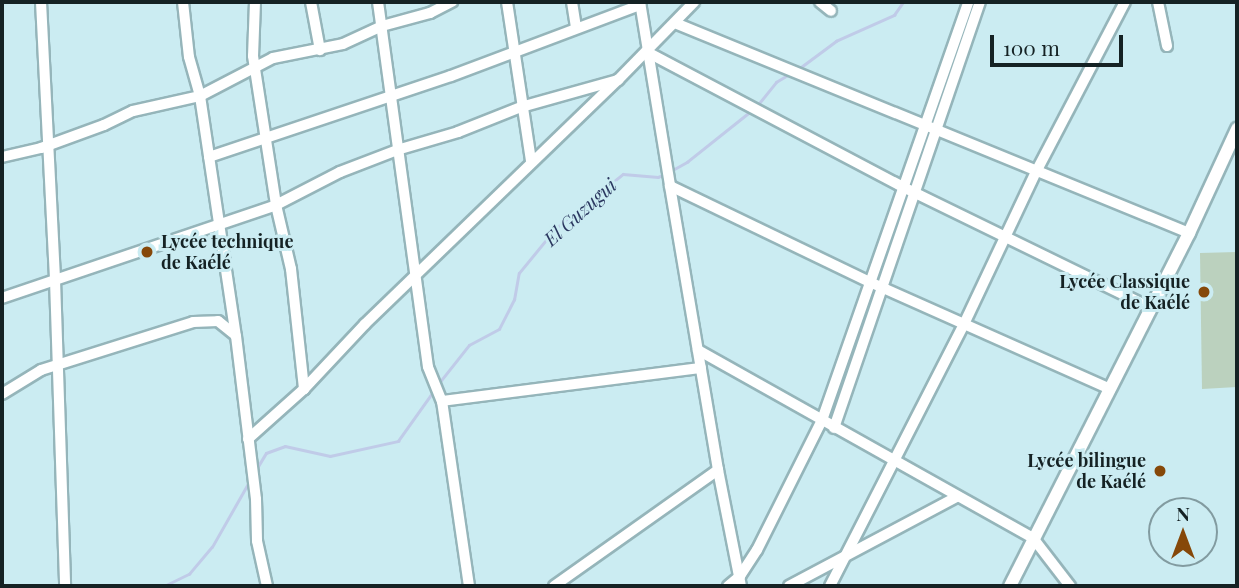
<!DOCTYPE html>
<meta charset="utf-8">
<style>
body{margin:0}
#map{position:relative;width:1239px;height:588px;overflow:hidden;background:#cbecf2;font-family:"Playfair Display",serif}
div>[style]{position:absolute}
[style*='--x']{left:calc(var(--x)*1px);top:calc(var(--y)*1px);width:calc(var(--w)*1px);rotate:calc(var(--a)*1deg)}
.green>*{inset:0;background:#bbd1be}
.stream>*{height:2.5px;margin:-1.25px;padding:0 1.25px;transform-origin:1.25px;border-radius:1.25px;background:#c0cbe8}
.roads{filter:drop-shadow(2px 0 #95b5ba) drop-shadow(-2px 0 #95b5ba) drop-shadow(0 2px #95b5ba) drop-shadow(0 -2px #95b5ba)}
.minor>*{height:10px;margin:-5px;padding:0 5px;transform-origin:5px;border-radius:5px;background:#fff}
.major>*{height:12px;margin:-6px;padding:0 6px;transform-origin:6px;border-radius:6px;background:#fff}
.dots>*{width:19px;height:19px;translate:-50% -50%;box-sizing:border-box;border:4px solid #cbecf2;border-radius:50%}
span{translate:-50% -50%;white-space:nowrap;text-align:center;line-height:1.15;-webkit-text-stroke:6px #cbecf2;paint-order:stroke}
.poi-label{font-size:18px;color:#152224;font-weight:700}
.left{translate:0 -50%;text-align:left}
.right{translate:-100% -50%;text-align:right}
.water-label{font-size:19px;color:#2a375f;font-style:italic}
.frame{position:absolute;inset:0;border:4px solid #152224;pointer-events:none}
.north{position:absolute;left:1148px;top:497px;width:70px;height:70px;box-sizing:border-box;background:#cbecf2;border:2px solid #829ba0;border-radius:50%;rotate:0deg;font-size:19px;font-weight:700;line-height:28px;text-align:center;color:#152224}
.north::after{content:'';display:block;margin:auto;width:24px;height:32px;background:#864809;clip-path:polygon(50% 0,100% 100%,50% 72%,0 100%)}
.scale{position:absolute;left:990px;top:35px;width:133px;height:32px;box-sizing:border-box;border:4px solid #152224;border-top:0;padding-left:9px;font-size:21px;line-height:24px;white-space:nowrap;color:#152224;-webkit-text-stroke:5px #cbecf2;paint-order:stroke}
</style>
<div id="map">
<div class="green">
<div style="clip-path:polygon(1237px 252px,1237px 387px,1202px 389px,1200px 253px)"></div>
</div>
<div class="stream">
<div style="--x:797;--y:70;--w:49;--a:-36.6"></div>
<div style="--x:836;--y:41;--w:64;--a:-24.1"></div>
<div style="--x:894;--y:15;--w:16;--a:-55"></div>
<div style="--x:756;--y:107;--w:32;--a:-51"></div>
<div style="--x:776;--y:82;--w:17;--a:-31"></div>
<div style="--x:669;--y:172;--w:21;--a:-29"></div>
<div style="--x:687;--y:162;--w:82;--a:-38.6"></div>
<div style="--x:439;--y:383;--w:48;--a:-51.7"></div>
<div style="--x:469;--y:345;--w:34;--a:-28"></div>
<div style="--x:499;--y:329;--w:33;--a:-63"></div>
<div style="--x:514;--y:300;--w:27;--a:-80"></div>
<div style="--x:519;--y:273;--w:57;--a:-50.7"></div>
<div style="--x:555;--y:229;--w:87;--a:-39"></div>
<div style="--x:623;--y:174;--w:35;--a:5"></div>
<div style="--x:658;--y:177;--w:5;--a:-22"></div>
<div style="--x:257;--y:468;--w:17;--a:-59"></div>
<div style="--x:266;--y:453;--w:20;--a:-20"></div>
<div style="--x:285;--y:446;--w:46;--a:12.5"></div>
<div style="--x:330;--y:456;--w:70;--a:-12.4"></div>
<div style="--x:398;--y:441;--w:64;--a:-54.6"></div>
<div style="--x:164;--y:586;--w:28;--a:-26"></div>
<div style="--x:189;--y:574;--w:35;--a:-50"></div>
<div style="--x:212;--y:547;--w:77;--a:-60.4"></div>
</div>
<div class="roads">
<div class="minor">
<div style="--x:41;--y:2;--w:278;--a:87.1"></div>
<div style="--x:55;--y:280;--w:306;--a:88.1"></div>
<div style="--x:183;--y:2;--w:55;--a:83.8"></div>
<div style="--x:189;--y:57;--w:41;--a:74.2"></div>
<div style="--x:200;--y:96;--w:243;--a:81.5"></div>
<div style="--x:236;--y:336;--w:164;--a:83"></div>
<div style="--x:256;--y:499;--w:42;--a:88.6"></div>
<div style="--x:257;--y:541;--w:46;--a:77.5"></div>
<div style="--x:255;--y:2;--w:54;--a:92.1"></div>
<div style="--x:253;--y:56;--w:151;--a:81.2"></div>
<div style="--x:276;--y:205;--w:66;--a:76.8"></div>
<div style="--x:291;--y:269;--w:121;--a:83.8"></div>
<div style="--x:311;--y:2;--w:49;--a:79.4"></div>
<div style="--x:378;--y:2;--w:368;--a:82.2"></div>
<div style="--x:428;--y:367;--w:37;--a:68"></div>
<div style="--x:442;--y:401;--w:187;--a:81.7"></div>
<div style="--x:507;--y:2;--w:160;--a:81.4"></div>
<div style="--x:572;--y:2;--w:26;--a:81"></div>
<div style="--x:640;--y:2;--w:186;--a:80.7"></div>
<div style="--x:670;--y:186;--w:224;--a:25.7"></div>
<div style="--x:872;--y:283;--w:261;--a:24"></div>
<div style="--x:820;--y:2;--w:14;--a:39"></div>
<div style="--x:1158;--y:2;--w:45;--a:78.4"></div>
<div style="--x:675;--y:23;--w:555;--a:22.22"></div>
<div style="--x:647;--y:52;--w:289;--a:27.8"></div>
<div style="--x:903;--y:187;--w:276;--a:26"></div>
<div style="--x:2;--y:157;--w:40;--a:-13"></div>
<div style="--x:41;--y:148;--w:67;--a:-20.1"></div>
<div style="--x:104;--y:125;--w:32;--a:-26"></div>
<div style="--x:133;--y:111;--w:69;--a:-12.6"></div>
<div style="--x:200;--y:96;--w:82;--a:-27.5"></div>
<div style="--x:273;--y:58;--w:71;--a:-11.3"></div>
<div style="--x:343;--y:44;--w:43;--a:-24.8"></div>
<div style="--x:382;--y:26;--w:50;--a:-15.2"></div>
<div style="--x:430;--y:13;--w:25;--a:-27"></div>
<div style="--x:209;--y:157;--w:255;--a:-18.5"></div>
<div style="--x:451;--y:76;--w:202;--a:-20.6"></div>
<div style="--x:670;--y:186;--w:288;--a:80.4"></div>
<div style="--x:718;--y:470;--w:118;--a:78.8"></div>
<div style="--x:2;--y:298;--w:289;--a:-18.7"></div>
<div style="--x:276;--y:205;--w:72;--a:-27.3"></div>
<div style="--x:340;--y:172;--w:61;--a:-21.1"></div>
<div style="--x:397;--y:150;--w:64;--a:-16.4"></div>
<div style="--x:458;--y:132;--w:68;--a:-21.6"></div>
<div style="--x:521;--y:107;--w:101;--a:-15.6"></div>
<div style="--x:698;--y:350;--w:384;--a:29.3"></div>
<div style="--x:1033;--y:538;--w:61;--a:52.4"></div>
<div style="--x:2;--y:394;--w:46;--a:-31.6"></div>
<div style="--x:41;--y:370;--w:159;--a:-17.5"></div>
<div style="--x:193;--y:322;--w:25;--a:-2"></div>
<div style="--x:218;--y:321;--w:22;--a:39"></div>
<div style="--x:442;--y:401;--w:261;--a:-7.3"></div>
<div style="--x:834;--y:428;--w:450;--a:-71.1"></div>
<div style="--x:248;--y:439;--w:75;--a:-41.8"></div>
<div style="--x:304;--y:389;--w:89;--a:-46.8"></div>
<div style="--x:365;--y:324;--w:351;--a:-44"></div>
<div style="--x:618;--y:80;--w:109;--a:-45.7"></div>
<div style="--x:554;--y:586;--w:201;--a:-35.3"></div>
<div style="--x:728;--y:586;--w:16;--a:-40"></div>
<div style="--x:740;--y:576;--w:31;--a:-57"></div>
<div style="--x:757;--y:550;--w:145;--a:-63.4"></div>
<div style="--x:822;--y:420;--w:443;--a:-70.7"></div>
<div style="--x:789;--y:586;--w:191;--a:-28"></div>
<div style="--x:830;--y:586;--w:294;--a:-62.9"></div>
<div style="--x:964;--y:324;--w:168;--a:-64.7"></div>
<div style="--x:1036;--y:172;--w:192;--a:-62.4"></div>
</div>
<div class="major">
<div style="--x:1010;--y:586;--w:396;--a:-63.1"></div>
<div style="--x:1189;--y:233;--w:115;--a:-65.2"></div>
</div>
</div>
<div class="dots">
<div style="left:147px;top:252px;background:#864809"></div>
<div style="left:1204px;top:292px;background:#864809"></div>
<div style="left:1160px;top:471px;background:#864809"></div>
</div>
<div class="poi-label">
<span class="left" style="left:161px;top:252px">Lycée technique<br>de Kaélé</span>
<span class="right" style="left:1190px;top:292px">Lycée Classique<br>de Kaélé</span>
<span class="right" style="left:1146px;top:471px">Lycée bilingue<br>de Kaélé</span>
</div>
<div class="water-label">
<span style="left:580px;top:212px;rotate:-42deg">El Guzugui</span>
</div>
<div class="frame"></div>
<div class="north">N</div>
<div class="scale">100 m</div>
</div>
